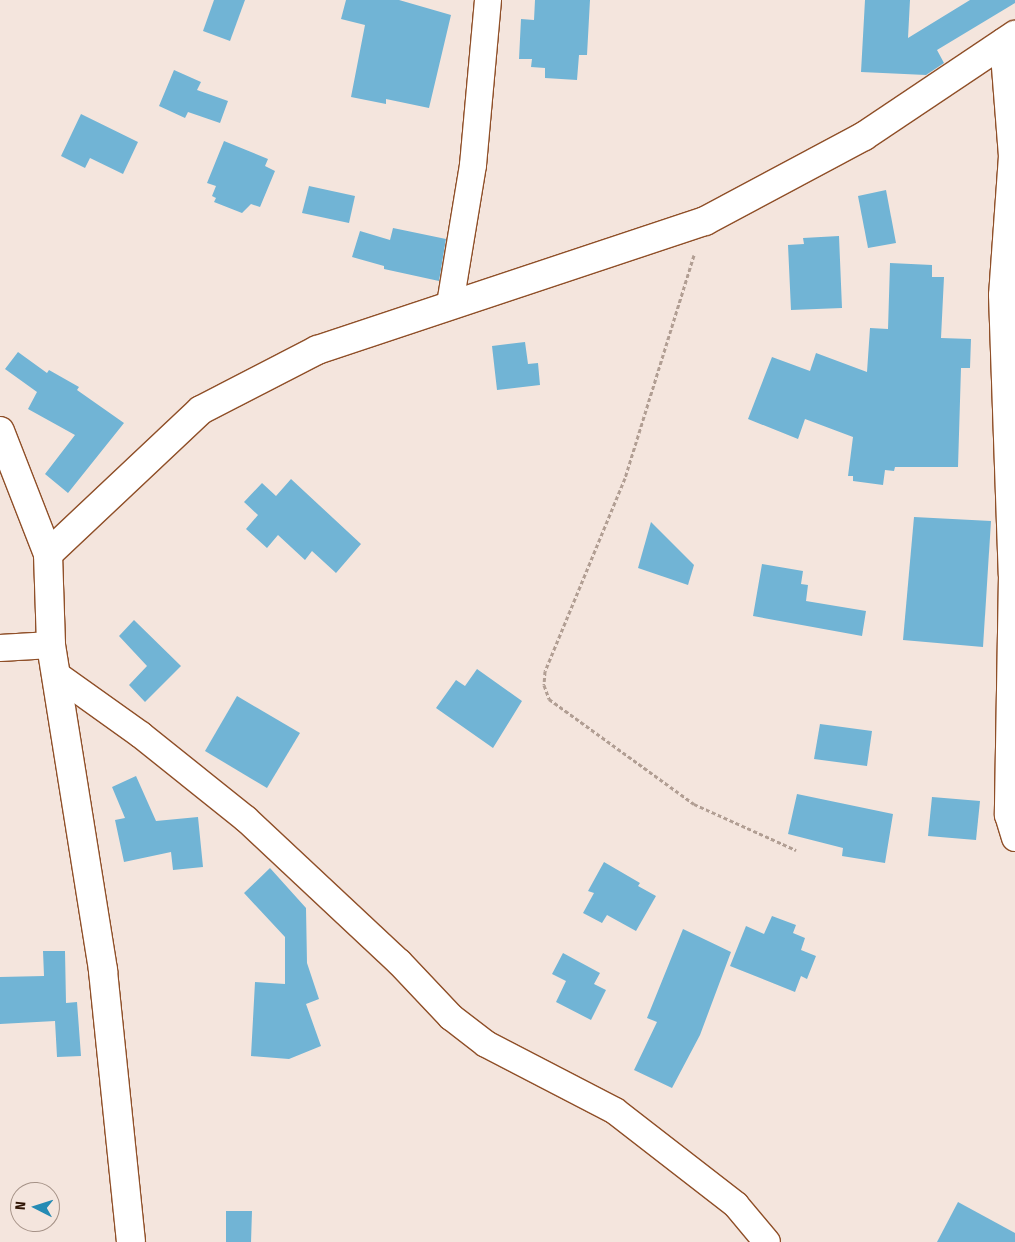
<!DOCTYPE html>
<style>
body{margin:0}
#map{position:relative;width:1015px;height:1242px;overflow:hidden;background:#f4e5dd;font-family:"Fira Sans Condensed",sans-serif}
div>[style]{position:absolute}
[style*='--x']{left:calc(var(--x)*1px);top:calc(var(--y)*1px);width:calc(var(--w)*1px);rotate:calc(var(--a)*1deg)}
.building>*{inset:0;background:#71b4d5}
.path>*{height:3px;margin-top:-1.5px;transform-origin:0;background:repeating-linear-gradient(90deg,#b19e93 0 4px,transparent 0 6.5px)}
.roads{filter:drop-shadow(1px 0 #8f4f28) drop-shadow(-1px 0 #8f4f28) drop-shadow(0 1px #8f4f28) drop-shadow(0 -1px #8f4f28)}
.street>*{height:26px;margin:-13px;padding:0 13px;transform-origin:13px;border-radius:13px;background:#fff}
.secondary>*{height:28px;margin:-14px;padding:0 14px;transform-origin:14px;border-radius:14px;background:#fff}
span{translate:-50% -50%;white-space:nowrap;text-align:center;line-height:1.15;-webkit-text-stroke:4px #f4e5dd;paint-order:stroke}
.north{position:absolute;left:10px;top:1182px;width:50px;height:50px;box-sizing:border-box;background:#f4e5dd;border:1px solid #a59287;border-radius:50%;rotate:275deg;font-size:14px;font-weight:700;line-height:20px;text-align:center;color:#2f1505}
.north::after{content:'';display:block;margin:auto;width:18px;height:22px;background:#258bb4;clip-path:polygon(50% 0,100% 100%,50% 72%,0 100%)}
</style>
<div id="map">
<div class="building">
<div style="clip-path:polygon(214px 0,245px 0,230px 41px,203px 31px)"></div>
<div style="clip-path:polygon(346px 0,399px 0,451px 15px,429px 108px,386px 99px,386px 104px,351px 97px,365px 25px,341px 19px)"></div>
<div style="clip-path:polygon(535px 0,590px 0,587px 55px,579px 55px,577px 80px,545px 78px,545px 68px,531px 67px,532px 59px,519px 59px,521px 19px,534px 20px)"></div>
<div style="clip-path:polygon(865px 0,910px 0,908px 38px,970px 0,1015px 0,1015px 3px,937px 50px,944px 63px,926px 75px,861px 72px)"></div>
<div style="clip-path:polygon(174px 70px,201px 82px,197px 90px,228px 101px,220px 123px,188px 112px,185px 118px,159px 106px)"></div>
<div style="clip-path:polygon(81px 114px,138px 142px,123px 174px,90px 158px,85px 168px,61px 156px)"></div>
<div style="clip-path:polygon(224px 141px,268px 159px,265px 166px,275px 171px,260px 207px,251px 204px,242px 213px,214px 202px,216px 198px,212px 196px,216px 186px,207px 183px)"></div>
<div style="clip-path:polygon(309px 186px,355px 196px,349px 223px,302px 213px)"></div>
<div style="clip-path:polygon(886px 190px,896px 243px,868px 248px,858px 196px)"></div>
<div style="clip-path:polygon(393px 228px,446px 239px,439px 281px,384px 269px,384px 266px,352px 257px,360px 231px,390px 240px)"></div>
<div style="clip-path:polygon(839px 236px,842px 308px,791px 310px,788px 245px,804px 244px,803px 238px)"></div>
<div style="clip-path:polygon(890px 263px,932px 265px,932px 277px,944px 277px,941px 338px,971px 339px,970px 368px,961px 368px,958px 467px,895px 467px,894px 471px,885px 470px,883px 485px,853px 481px,853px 476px,848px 476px,853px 437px,805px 419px,798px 439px,748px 419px,772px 357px,810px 371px,816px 353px,867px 372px,870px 328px,888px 329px)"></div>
<div style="clip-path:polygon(525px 342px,528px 364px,538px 363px,540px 385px,497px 390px,492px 346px)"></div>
<div style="clip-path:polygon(18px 352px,47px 373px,49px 370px,79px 387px,77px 390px,124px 423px,68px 493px,45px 474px,75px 435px,28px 409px,37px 392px,5px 369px)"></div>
<div style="clip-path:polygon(291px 479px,361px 544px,336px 573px,312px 551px,305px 560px,278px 535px,267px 548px,246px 529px,258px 515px,244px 502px,262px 483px,276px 496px)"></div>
<div style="clip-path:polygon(914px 517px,991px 521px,983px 647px,903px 640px)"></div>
<div style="clip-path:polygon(651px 522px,694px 565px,688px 585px,638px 568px)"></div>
<div style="clip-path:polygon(762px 564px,803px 571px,801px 584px,808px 585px,806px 601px,866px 611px,862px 636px,753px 616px)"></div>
<div style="clip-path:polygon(134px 620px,181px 666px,145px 702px,129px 685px,147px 666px,119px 636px)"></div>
<div style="clip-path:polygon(477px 669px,522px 701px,493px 748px,436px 708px,456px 680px,465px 686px)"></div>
<div style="clip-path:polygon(237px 696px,300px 733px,267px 788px,205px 751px)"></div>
<div style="clip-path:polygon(820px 724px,872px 731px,867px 766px,814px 759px)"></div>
<div style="clip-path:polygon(136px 776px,156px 821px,198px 817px,203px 867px,173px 870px,171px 852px,124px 862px,115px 820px,125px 818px,112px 787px)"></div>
<div style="clip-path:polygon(797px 794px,893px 814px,885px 863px,842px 856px,843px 848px,788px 834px)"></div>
<div style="clip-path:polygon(932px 797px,980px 801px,976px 840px,928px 836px)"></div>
<div style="clip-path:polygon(604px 862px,640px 883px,638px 886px,656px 896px,636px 931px,607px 915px,602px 923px,583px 913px,594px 893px,588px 891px)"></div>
<div style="clip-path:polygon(270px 868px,306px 908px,307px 963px,319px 999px,306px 1004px,321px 1046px,289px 1059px,251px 1056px,255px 982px,285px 984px,285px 937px,244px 893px)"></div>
<div style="clip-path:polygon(772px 916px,796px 925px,793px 933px,805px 938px,801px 950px,816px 956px,807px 979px,801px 976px,795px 992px,730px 966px,746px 926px,764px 934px)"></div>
<div style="clip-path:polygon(683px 929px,731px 952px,700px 1035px,672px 1088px,634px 1070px,657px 1022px,647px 1018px)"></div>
<div style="clip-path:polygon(43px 951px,65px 951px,66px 1003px,77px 1002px,81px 1056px,57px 1057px,55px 1021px,0 1024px,0 977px,44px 976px)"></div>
<div style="clip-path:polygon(563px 953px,600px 973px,594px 984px,606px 990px,591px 1020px,556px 1002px,566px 981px,552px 974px)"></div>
<div style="clip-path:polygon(958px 1202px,1015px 1233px,1015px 1242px,937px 1242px)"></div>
<div style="clip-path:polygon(226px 1211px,252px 1211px,251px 1242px,226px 1242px)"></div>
</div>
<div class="path">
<div style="--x:694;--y:255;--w:233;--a:107.2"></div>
<div style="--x:625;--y:478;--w:209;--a:112.5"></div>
<div style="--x:545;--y:671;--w:14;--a:94"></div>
<div style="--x:544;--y:685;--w:15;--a:70"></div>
<div style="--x:549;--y:699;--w:179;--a:35.9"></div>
<div style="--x:694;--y:804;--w:112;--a:24.3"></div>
</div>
<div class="roads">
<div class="street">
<div style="--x:1003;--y:42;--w:114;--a:85.5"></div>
<div style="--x:1012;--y:156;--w:139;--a:94.1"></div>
<div style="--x:1002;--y:295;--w:280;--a:88"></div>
<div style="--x:1012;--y:575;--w:240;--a:91"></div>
<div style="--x:1008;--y:815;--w:24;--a:73"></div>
<div style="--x:450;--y:304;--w:141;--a:-80.6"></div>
<div style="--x:473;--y:165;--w:166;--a:-84.8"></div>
<div style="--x:0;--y:648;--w:51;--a:-3.4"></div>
<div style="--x:57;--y:675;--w:103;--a:35.5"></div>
<div style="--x:141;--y:735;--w:134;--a:38.7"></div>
<div style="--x:246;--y:819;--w:209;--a:43.1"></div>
<div style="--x:399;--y:962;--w:76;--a:46.6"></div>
<div style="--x:451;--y:1017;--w:44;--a:37.6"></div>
<div style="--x:486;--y:1044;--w:145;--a:27.4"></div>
<div style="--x:615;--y:1111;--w:153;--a:37.8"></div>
<div style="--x:736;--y:1205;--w:48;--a:50"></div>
</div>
<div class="secondary">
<div style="--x:0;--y:431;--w:132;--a:68.7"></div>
<div style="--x:48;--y:554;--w:91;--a:88.1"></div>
<div style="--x:51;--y:645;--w:330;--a:80.9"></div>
<div style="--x:103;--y:971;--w:272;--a:84.1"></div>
<div style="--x:48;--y:554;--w:210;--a:-43.3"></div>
<div style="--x:201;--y:410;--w:131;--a:-27.3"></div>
<div style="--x:317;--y:350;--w:409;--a:-18.4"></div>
<div style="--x:705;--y:221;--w:180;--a:-28.1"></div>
<div style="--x:864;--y:136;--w:182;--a:-33.8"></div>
</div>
</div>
<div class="north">N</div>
</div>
